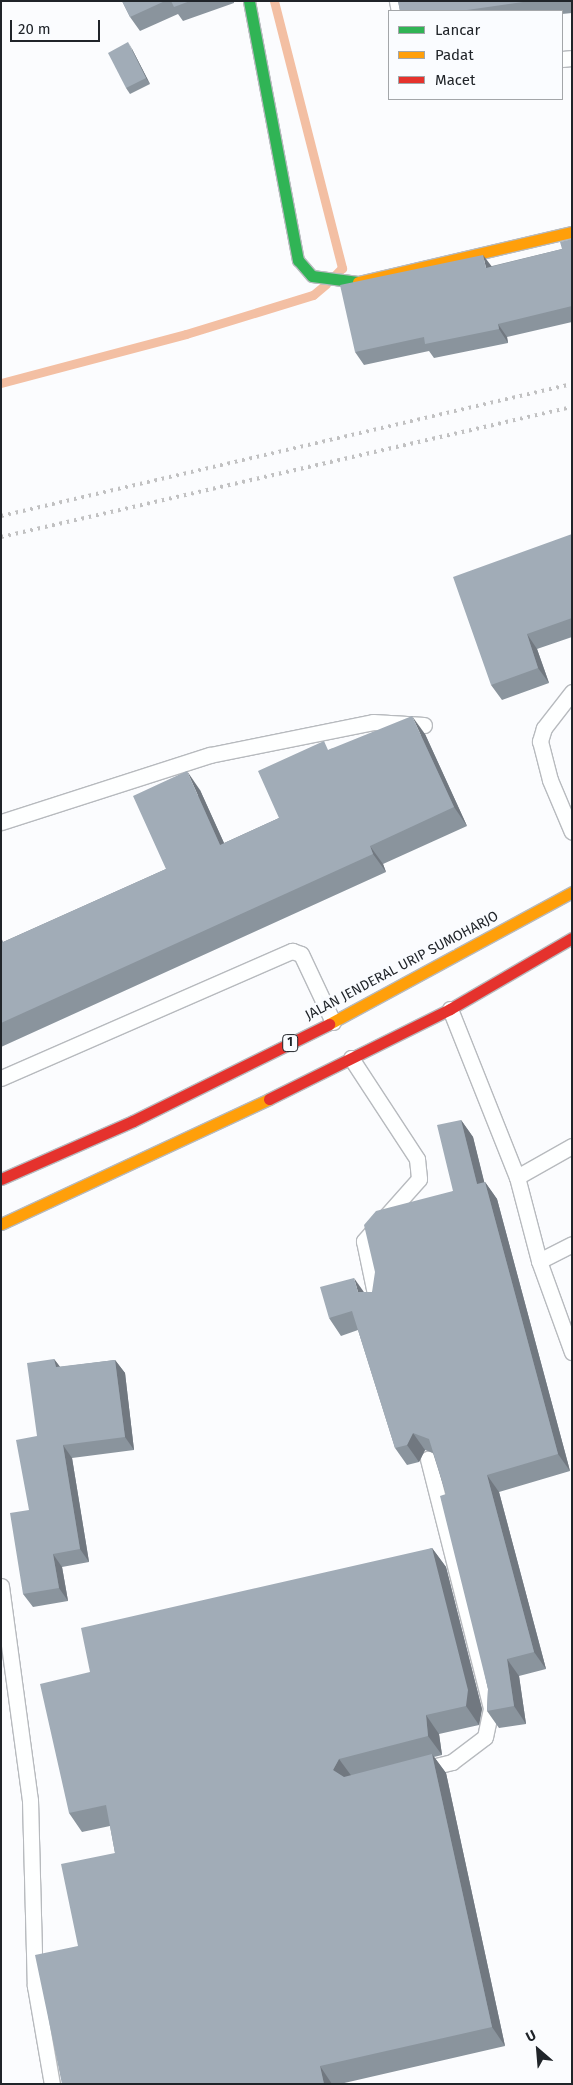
<!DOCTYPE html>
<style>
body{margin:0}
#map{position:relative;width:573px;height:2085px;overflow:hidden;background:#fbfcfe;font-family:"Fira Sans",sans-serif}
div>[style]{position:absolute}
[style*='--x']{left:calc(var(--x)*1px);top:calc(var(--y)*1px);width:calc(var(--w)*1px);rotate:calc(var(--a)*1deg)}
.stream>*{height:9px;margin:-4.5px;padding:0 4.5px;transform-origin:4.5px;border-radius:4.5px;background:#f3bfa3}
.roads{filter:drop-shadow(1px 0 #b7babe) drop-shadow(-1px 0 #b7babe) drop-shadow(0 1px #b7babe) drop-shadow(0 -1px #b7babe)}
.lane>*{height:15px;margin:-7.5px;padding:0 7.5px;transform-origin:7.5px;border-radius:7.5px;background:#feffff}
.fast>*{height:11px;margin:-5.5px;padding:0 5.5px;transform-origin:5.5px;border-radius:5.5px;background:#30b455}
.slow>*{height:11px;margin:-5.5px;padding:0 5.5px;transform-origin:5.5px;border-radius:5.5px;background:#ff9f0a}
.jam>*{height:11px;margin:-5.5px;padding:0 5.5px;transform-origin:5.5px;border-radius:5.5px;background:#e5322d}
.rail>*{height:4px;margin-top:-2px;transform-origin:0;background:repeating-linear-gradient(90deg,#c1c1c2 0 2.5px,transparent 0 7.5px)}
.wall>*{inset:0;background:#8a949d}
.shaded-wall>*{inset:0;background:#717880}
.building>*{inset:0;background:#a1acb7}
span{translate:-50% -50%;white-space:nowrap;text-align:center;line-height:1.15;-webkit-text-stroke:5px #fafcff;paint-order:stroke}
.shield-label span{padding:1px 4px;background:#fafcff;border:1px solid;border-radius:4px;-webkit-text-stroke-width:0}
.shield-label{font-size:12px;color:#202429;font-weight:700}
.street-label{font-size:14px;color:#202429}
.frame{position:absolute;inset:0;border:2px solid #202429;pointer-events:none}
.legend{position:absolute;left:388px;top:10px;width:175px;height:90px;box-sizing:border-box;background:#fafcff;border:1px solid #a3a6a9;margin:0;padding:6px 9px;list-style:none;font-size:15px;color:#202429}
.legend li{display:flex;align-items:center;gap:10px;height:25px}
.legend b{width:25px;border:1px solid #a3a6a9}
.north{position:absolute;left:513px;top:2025px;width:50px;height:50px;-webkit-text-stroke:4px #fafcff;paint-order:stroke;rotate:333deg;font-size:14px;font-weight:700;line-height:20px;text-align:center;color:#202429}
.north::after{content:'';display:block;margin:auto;width:18px;height:22px;background:#202429;clip-path:polygon(50% 0,100% 100%,50% 72%,0 100%)}
.scale{position:absolute;left:10px;top:20px;width:90px;height:22px;box-sizing:border-box;border:2px solid #202429;border-top:0;padding-left:6px;font-size:15px;line-height:18px;white-space:nowrap;color:#202429;-webkit-text-stroke:4px #fafcff;paint-order:stroke}
</style>
<div id="map">
<div class="stream">
<div style="--x:274;--y:1;--w:276;--a:75.7"></div>
<div style="--x:342;--y:268;--w:10;--a:135"></div>
<div style="--x:1;--y:383;--w:191;--a:-14.8"></div>
<div style="--x:186;--y:334;--w:133;--a:-17.1"></div>
<div style="--x:313;--y:295;--w:17;--a:-40"></div>
</div>
<div class="roads">
<div class="lane">
<div style="--x:397;--y:1;--w:10;--a:79"></div>
<div style="--x:562;--y:59;--w:10;--a:-6"></div>
<div style="--x:572;--y:692;--w:46;--a:127.9"></div>
<div style="--x:544;--y:728;--w:14;--a:107"></div>
<div style="--x:540;--y:741;--w:40;--a:75.6"></div>
<div style="--x:550;--y:780;--w:56;--a:67.1"></div>
<div style="--x:1;--y:822;--w:219;--a:-17.8"></div>
<div style="--x:210;--y:755;--w:166;--a:-11.4"></div>
<div style="--x:373;--y:722;--w:51;--a:3.4"></div>
<div style="--x:450;--y:1009;--w:181;--a:68.3"></div>
<div style="--x:517;--y:1177;--w:87;--a:75.3"></div>
<div style="--x:539;--y:1261;--w:37;--a:-27"></div>
<div style="--x:351;--y:1058;--w:121;--a:56.8"></div>
<div style="--x:417;--y:1159;--w:20;--a:84"></div>
<div style="--x:419;--y:1179;--w:83;--a:131.6"></div>
<div style="--x:364;--y:1241;--w:63;--a:78.2"></div>
<div style="--x:1;--y:1078;--w:318;--a:-23.6"></div>
<div style="--x:292;--y:951;--w:9;--a:18"></div>
<div style="--x:301;--y:954;--w:75;--a:64.8"></div>
<div style="--x:517;--y:1177;--w:63;--a:-29.4"></div>
<div style="--x:539;--y:1261;--w:97;--a:70.1"></div>
<div style="--x:1;--y:1586;--w:216;--a:82.3"></div>
<div style="--x:30;--y:1800;--w:186;--a:88.5"></div>
<div style="--x:35;--y:1986;--w:99;--a:80.2"></div>
<div style="--x:420;--y:1770;--w:33;--a:-14"></div>
<div style="--x:452;--y:1762;--w:41;--a:-37.1"></div>
<div style="--x:485;--y:1737;--w:30;--a:-78"></div>
<div style="--x:491;--y:1708;--w:257;--a:-104.2"></div>
</div>
<div class="fast">
<div style="--x:249;--y:1;--w:264;--a:79.3"></div>
<div style="--x:298;--y:260;--w:21;--a:49"></div>
<div style="--x:312;--y:276;--w:46;--a:7.4"></div>
</div>
<div class="slow">
<div style="--x:358;--y:282;--w:220;--a:-13.2"></div>
<div style="--x:329;--y:1024;--w:277;--a:-28.5"></div>
<div style="--x:1;--y:1224;--w:296;--a:-25"></div>
</div>
<div class="jam">
<div style="--x:269;--y:1099;--w:202;--a:-26.4"></div>
<div style="--x:450;--y:1009;--w:141;--a:-30.2"></div>
<div style="--x:1;--y:1179;--w:144;--a:-23.7"></div>
<div style="--x:133;--y:1121;--w:219;--a:-26.3"></div>
</div>
</div>
<div class="rail">
<div style="--x:1;--y:516;--w:586;--a:-13.02"></div>
<div style="--x:1;--y:537;--w:586;--a:-12.83"></div>
</div>
<div class="wall">
<div style="clip-path:polygon(122px 1px,234px 1px,234px 3px,183px 21px,178px 14px,140px 31px,130px 17px)"></div>
<div style="clip-path:polygon(398px 1px,572px 1px,572px 13px,562px 14px,562px 11px,400px 11px)"></div>
<div style="clip-path:polygon(132px 49px,150px 84px,130px 94px,126px 88px)"></div>
<div style="clip-path:polygon(572px 239px,572px 322px,507px 337px,508px 343px,434px 358px,429px 351px,364px 365px,355px 352px,492px 266px,562px 249px)"></div>
<div style="clip-path:polygon(572px 534px,572px 637px,537px 649px,549px 683px,502px 700px,491px 685px)"></div>
<div style="clip-path:polygon(425px 734px,467px 826px,383px 864px,386px 872px,1px 1047px,1px 937px,3px 942px,166px 869px,200px 790px,224px 843px,279px 818px,330px 749px)"></div>
<div style="clip-path:polygon(461px 1120px,473px 1137px,484px 1182px,485px 1182px,497px 1199px,570px 1471px,499px 1492px,546px 1669px,519px 1676px,526px 1724px,499px 1728px,487px 1711px,488px 1689px,446px 1494px,433px 1453px,425px 1450px,419px 1462px,407px 1465px,395px 1448px,358px 1330px,341px 1336px,329px 1318px,364px 1292px,372px 1292px,453px 1191px)"></div>
<div style="clip-path:polygon(54px 1359px,60px 1367px,115px 1360px,125px 1373px,134px 1450px,72px 1458px,89px 1562px,62px 1567px,68px 1601px,33px 1607px,23px 1594px,37px 1436px)"></div>
<div style="clip-path:polygon(432px 1548px,446px 1567px,482px 1709px,479px 1725px,439px 1734px,442px 1755px,434px 1757px,446px 1773px,505px 2046px,340px 2084px,62px 2084px,78px 1946px,115px 1853px,110px 1826px,82px 1832px,69px 1813px,90px 1672px)"></div>
</div>
<div class="shaded-wall">
<div style="clip-path:polygon(128px 42px,132px 49px,150px 84px,146px 78px)"></div>
<div style="clip-path:polygon(483px 255px,493px 268px,486px 268px)"></div>
<div style="clip-path:polygon(498px 324px,507px 337px,508px 343px,499px 329px)"></div>
<div style="clip-path:polygon(527px 634px,537px 649px,549px 683px,538px 668px)"></div>
<div style="clip-path:polygon(412px 716px,425px 734px,467px 826px,454px 807px)"></div>
<div style="clip-path:polygon(187px 771px,200px 790px,233px 863px,220px 845px)"></div>
<div style="clip-path:polygon(370px 846px,383px 864px,386px 872px,373px 854px)"></div>
<div style="clip-path:polygon(461px 1120px,473px 1137px,489px 1201px,477px 1184px)"></div>
<div style="clip-path:polygon(485px 1182px,497px 1199px,570px 1471px,558px 1454px)"></div>
<div style="clip-path:polygon(354px 1278px,366px 1295px,358px 1292px)"></div>
<div style="clip-path:polygon(54px 1359px,64px 1372px,56px 1367px)"></div>
<div style="clip-path:polygon(115px 1360px,125px 1373px,134px 1450px,125px 1437px)"></div>
<div style="clip-path:polygon(413px 1433px,425px 1450px,419px 1462px,407px 1445px)"></div>
<div style="clip-path:polygon(63px 1445px,72px 1458px,89px 1562px,80px 1549px)"></div>
<div style="clip-path:polygon(487px 1475px,499px 1492px,546px 1669px,534px 1652px)"></div>
<div style="clip-path:polygon(432px 1548px,446px 1567px,482px 1709px,479px 1725px,466px 1706px)"></div>
<div style="clip-path:polygon(53px 1554px,62px 1567px,68px 1601px,59px 1588px)"></div>
<div style="clip-path:polygon(507px 1659px,519px 1676px,526px 1724px,514px 1706px)"></div>
<div style="clip-path:polygon(426px 1715px,439px 1734px,442px 1755px,428px 1736px)"></div>
<div style="clip-path:polygon(432px 1754px,446px 1773px,505px 2046px,492px 2027px)"></div>
<div style="clip-path:polygon(339px 1759px,353px 1778px,346px 1789px,333px 1770px)"></div>
<div style="clip-path:polygon(320px 2066px,332px 2084px,324px 2084px)"></div>
</div>
<div class="building">
<div style="clip-path:polygon(122px 1px,165px 1px,130px 17px)"></div>
<div style="clip-path:polygon(171px 1px,190px 1px,174px 7px)"></div>
<div style="clip-path:polygon(398px 1px,530px 1px,460px 11px,400px 11px)"></div>
<div style="clip-path:polygon(128px 42px,146px 78px,126px 88px,108px 53px)"></div>
<div style="clip-path:polygon(572px 239px,572px 306px,498px 324px,499px 329px,425px 344px,424px 337px,355px 352px,340px 285px,483px 255px,486px 268px,562px 249px,560px 242px)"></div>
<div style="clip-path:polygon(572px 534px,572px 618px,527px 634px,538px 668px,491px 685px,453px 577px)"></div>
<div style="clip-path:polygon(412px 716px,454px 807px,370px 846px,373px 854px,1px 1023px,1px 943px,166px 869px,133px 796px,187px 771px,220px 845px,279px 818px,258px 771px,324px 741px,328px 750px)"></div>
<div style="clip-path:polygon(461px 1120px,477px 1184px,485px 1182px,558px 1454px,487px 1475px,534px 1652px,507px 1659px,514px 1706px,487px 1711px,488px 1689px,440px 1496px,446px 1494px,429px 1439px,413px 1433px,407px 1445px,395px 1448px,352px 1311px,329px 1318px,320px 1287px,354px 1278px,358px 1292px,372px 1292px,375px 1272px,364px 1225px,376px 1211px,453px 1191px,437px 1125px)"></div>
<div style="clip-path:polygon(54px 1359px,56px 1367px,115px 1360px,125px 1437px,63px 1445px,80px 1549px,53px 1554px,59px 1588px,23px 1594px,10px 1513px,29px 1510px,16px 1440px,37px 1436px,27px 1363px)"></div>
<div style="clip-path:polygon(432px 1548px,468px 1690px,466px 1706px,426px 1715px,428px 1736px,339px 1759px,333px 1770px,344px 1777px,432px 1754px,492px 2027px,320px 2066px,324px 2084px,62px 2084px,35px 1955px,78px 1946px,61px 1864px,115px 1853px,106px 1805px,69px 1813px,40px 1684px,90px 1672px,81px 1628px)"></div>
</div>
<div class="shield-label">
<span style="left:290px;top:1043px">1</span>
</div>
<div class="street-label">
<span style="left:402px;top:966px;rotate:-28deg">JALAN JENDERAL URIP SUMOHARJO</span>
</div>
<div class="frame"></div>
<ul class="legend">
<li><b style="height:6px;background:#30b455"></b>Lancar</li>
<li><b style="height:6px;background:#ff9f0a"></b>Padat</li>
<li><b style="height:6px;background:#e5322d"></b>Macet</li>
</ul>
<div class="north">U</div>
<div class="scale">20 m</div>
</div>
